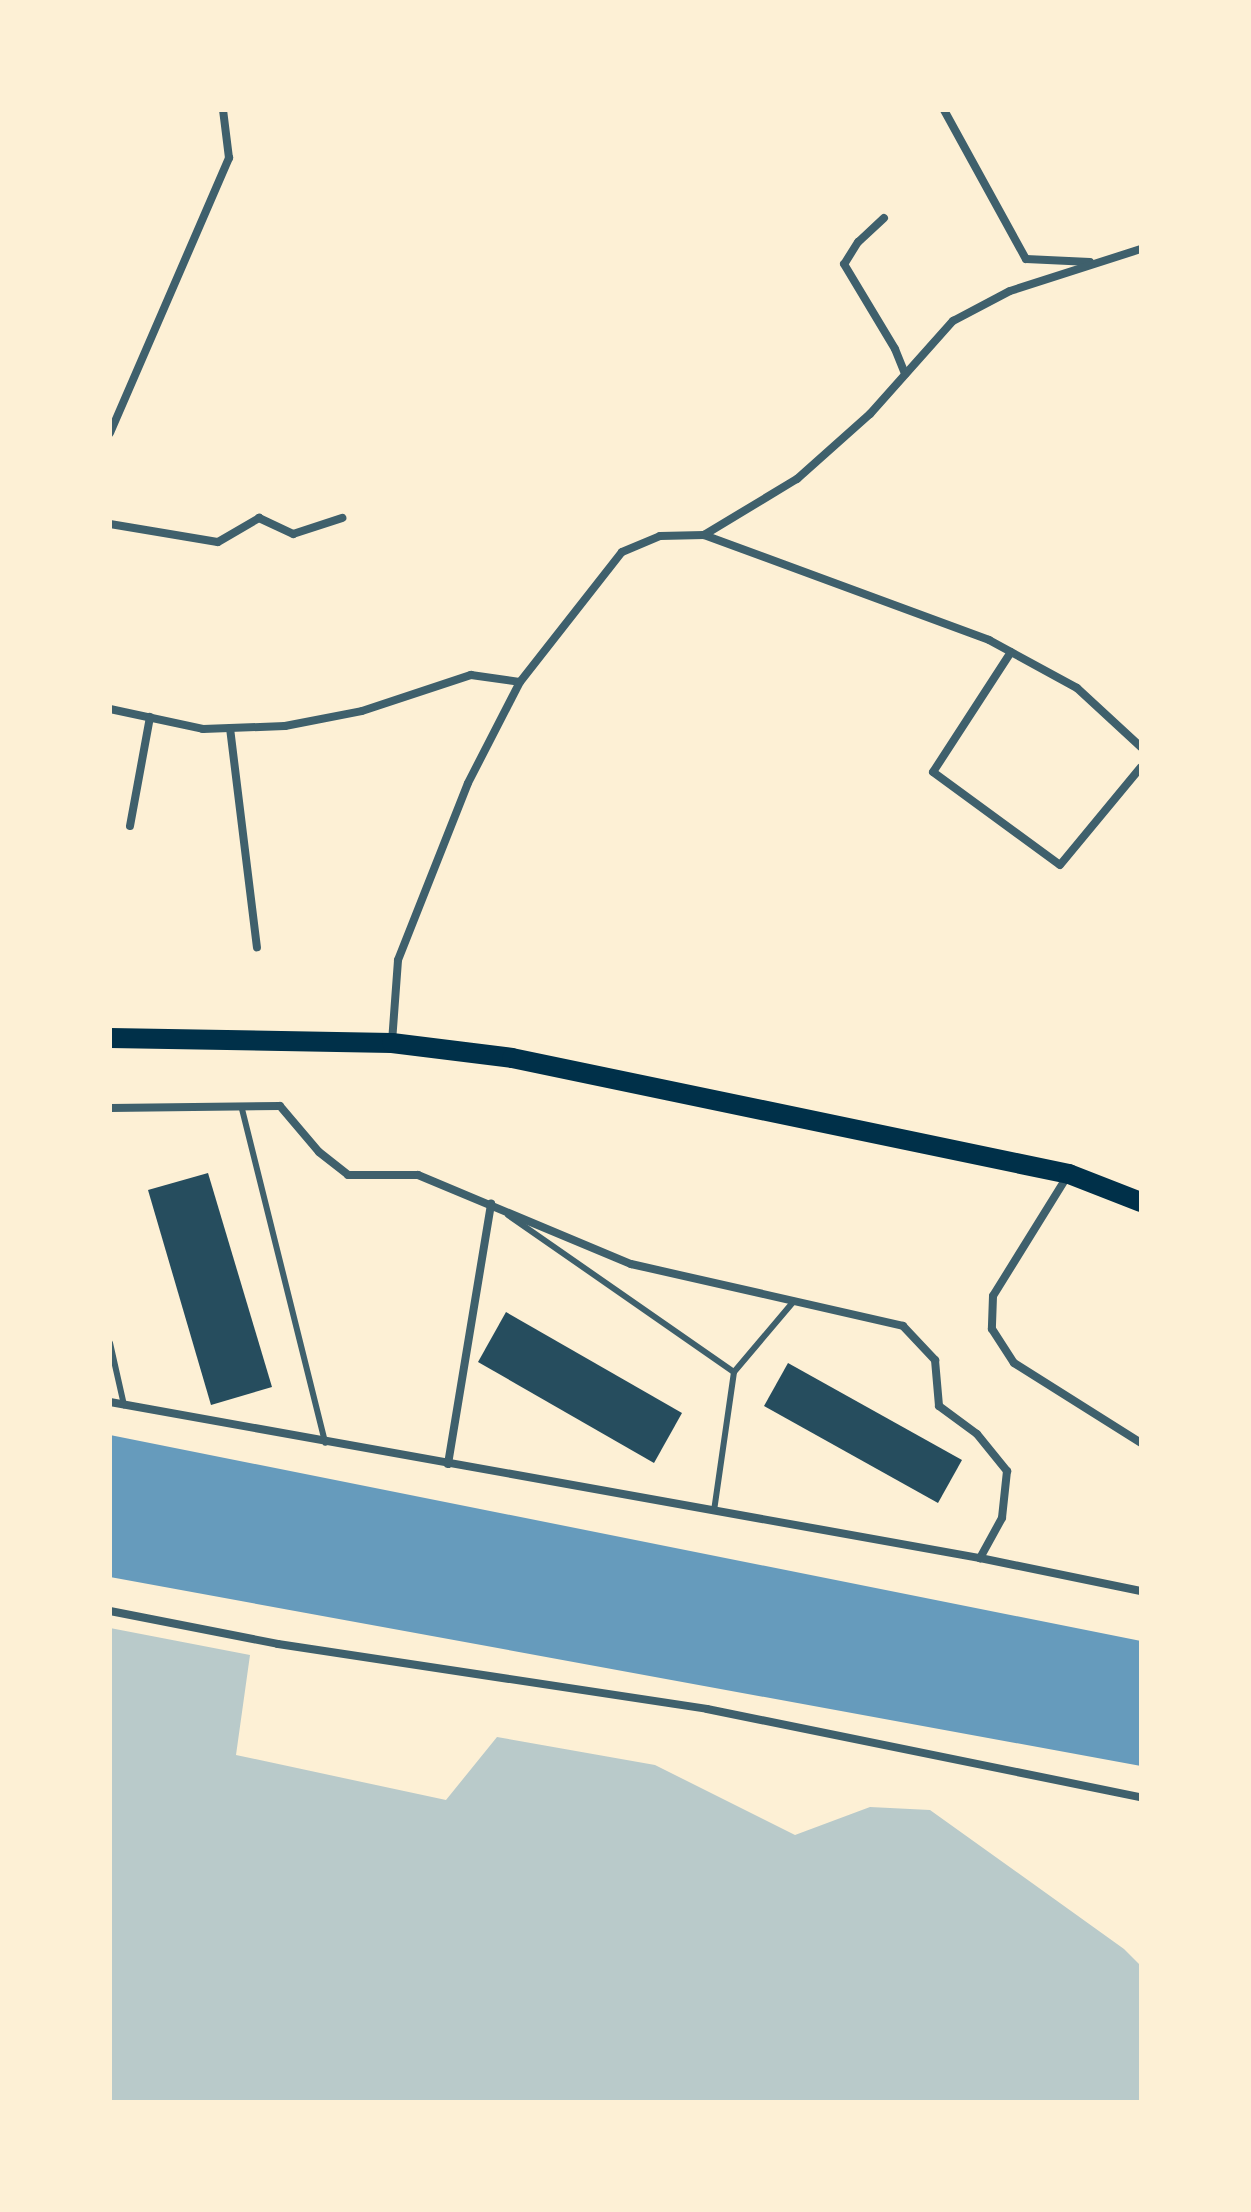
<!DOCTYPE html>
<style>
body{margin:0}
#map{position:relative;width:1251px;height:2212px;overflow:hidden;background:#fdf0d5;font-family:"PT Sans",sans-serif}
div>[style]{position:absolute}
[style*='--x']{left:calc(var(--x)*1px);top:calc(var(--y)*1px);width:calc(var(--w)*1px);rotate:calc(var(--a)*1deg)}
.green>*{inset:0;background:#b9caca}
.water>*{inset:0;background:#669bbc}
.building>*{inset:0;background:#264d5e}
.service>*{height:6px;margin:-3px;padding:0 3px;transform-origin:3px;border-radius:3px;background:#3f606c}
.minor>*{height:8px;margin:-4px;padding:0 4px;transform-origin:4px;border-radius:4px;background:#3f606c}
.primary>*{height:20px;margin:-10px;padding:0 10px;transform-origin:10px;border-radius:10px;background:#003049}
span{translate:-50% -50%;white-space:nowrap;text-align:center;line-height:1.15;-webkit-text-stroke:6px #fdf0d5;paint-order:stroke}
.frame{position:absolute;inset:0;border:112px solid #fdf0d5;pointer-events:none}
</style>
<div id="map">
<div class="green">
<div style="clip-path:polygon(110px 1628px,250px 1655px,236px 1755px,446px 1800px,497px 1737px,655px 1765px,795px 1835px,870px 1807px,930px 1810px,1124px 1949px,1141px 1966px,1141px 2102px,110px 2102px)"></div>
</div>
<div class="water">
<div style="clip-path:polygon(110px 1435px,1141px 1641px,1141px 1766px,110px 1577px)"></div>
</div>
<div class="building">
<div style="clip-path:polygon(208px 1173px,272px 1387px,211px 1405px,148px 1190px)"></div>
<div style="clip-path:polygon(506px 1312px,682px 1413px,654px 1463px,478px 1362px)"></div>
<div style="clip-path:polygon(788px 1363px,962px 1460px,938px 1503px,764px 1406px)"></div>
</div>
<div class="service">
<div style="--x:242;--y:1109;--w:344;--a:76"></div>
<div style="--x:508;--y:1215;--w:275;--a:34.8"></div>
<div style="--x:734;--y:1372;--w:140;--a:98.2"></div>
<div style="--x:110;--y:1343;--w:64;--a:77.3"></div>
<div style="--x:734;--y:1372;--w:93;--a:-49.8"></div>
</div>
<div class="minor">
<div style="--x:944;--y:110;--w:170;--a:61.2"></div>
<div style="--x:1026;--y:259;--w:64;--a:2.7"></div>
<div style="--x:884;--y:218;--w:35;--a:137"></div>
<div style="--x:858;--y:242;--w:26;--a:122"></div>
<div style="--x:844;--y:264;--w:99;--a:59"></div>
<div style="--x:895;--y:349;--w:27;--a:68"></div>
<div style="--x:110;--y:433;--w:300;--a:-66.6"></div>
<div style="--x:229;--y:158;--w:48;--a:-97.1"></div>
<div style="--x:110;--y:524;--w:109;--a:9.5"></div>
<div style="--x:218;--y:542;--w:48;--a:-30.3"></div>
<div style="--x:259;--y:518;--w:38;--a:25"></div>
<div style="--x:293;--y:534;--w:52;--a:-18.1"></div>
<div style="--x:704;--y:535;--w:304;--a:20.2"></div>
<div style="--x:989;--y:640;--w:100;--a:28.6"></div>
<div style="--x:1077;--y:688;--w:87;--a:42.7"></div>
<div style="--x:1011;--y:652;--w:143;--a:123"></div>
<div style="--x:933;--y:772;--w:157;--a:36.2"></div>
<div style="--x:1060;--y:865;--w:127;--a:-50.4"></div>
<div style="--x:110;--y:709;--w:95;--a:12.1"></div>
<div style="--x:203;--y:729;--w:82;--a:-2.1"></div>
<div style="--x:285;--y:726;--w:78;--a:-11"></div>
<div style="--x:362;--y:711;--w:115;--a:-18.3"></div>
<div style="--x:471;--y:675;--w:49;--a:8.1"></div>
<div style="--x:230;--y:728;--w:221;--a:83"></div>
<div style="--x:130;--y:826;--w:111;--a:-79.6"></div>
<div style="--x:392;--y:1042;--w:82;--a:-85.8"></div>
<div style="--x:398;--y:960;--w:190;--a:-68.4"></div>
<div style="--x:468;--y:783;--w:114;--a:-62.8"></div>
<div style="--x:520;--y:682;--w:165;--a:-51.9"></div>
<div style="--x:622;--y:552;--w:41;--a:-22.8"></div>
<div style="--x:660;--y:536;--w:44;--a:-1.3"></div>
<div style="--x:704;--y:535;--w:109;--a:-31.1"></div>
<div style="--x:797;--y:479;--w:98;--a:-41.7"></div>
<div style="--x:870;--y:414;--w:125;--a:-48.3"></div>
<div style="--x:953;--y:321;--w:64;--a:-27.8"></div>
<div style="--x:1010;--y:291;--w:138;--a:-17.8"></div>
<div style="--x:110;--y:1108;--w:170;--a:-0.7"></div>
<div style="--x:280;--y:1106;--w:60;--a:49.7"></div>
<div style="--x:319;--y:1152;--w:37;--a:38"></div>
<div style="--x:348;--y:1175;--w:70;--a:0"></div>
<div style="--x:418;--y:1175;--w:231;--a:22.7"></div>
<div style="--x:631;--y:1264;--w:279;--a:12.8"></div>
<div style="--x:903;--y:1326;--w:47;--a:46.7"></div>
<div style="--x:935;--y:1360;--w:46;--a:85"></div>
<div style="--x:939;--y:1406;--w:47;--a:36.4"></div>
<div style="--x:977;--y:1434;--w:48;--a:51"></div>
<div style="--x:1007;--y:1471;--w:47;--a:96.1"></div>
<div style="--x:1002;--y:1518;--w:46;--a:118.8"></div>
<div style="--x:1068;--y:1175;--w:142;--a:121.8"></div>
<div style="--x:993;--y:1296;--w:33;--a:92"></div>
<div style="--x:992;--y:1329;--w:40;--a:57.1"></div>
<div style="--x:1014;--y:1363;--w:150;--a:32.2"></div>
<div style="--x:110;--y:1402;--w:884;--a:10.17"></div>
<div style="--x:980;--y:1558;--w:164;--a:11.6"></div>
<div style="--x:448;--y:1464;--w:264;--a:-80.6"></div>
<div style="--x:110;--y:1611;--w:171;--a:11.1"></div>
<div style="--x:278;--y:1644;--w:434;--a:8.6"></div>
<div style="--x:707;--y:1709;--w:443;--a:11.5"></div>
</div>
<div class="primary">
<div style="--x:110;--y:1038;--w:282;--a:1"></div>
<div style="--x:392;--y:1043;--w:121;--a:7.1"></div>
<div style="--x:512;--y:1058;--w:569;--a:11.76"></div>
<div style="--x:1069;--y:1174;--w:77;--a:21.3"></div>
</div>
<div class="frame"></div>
</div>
